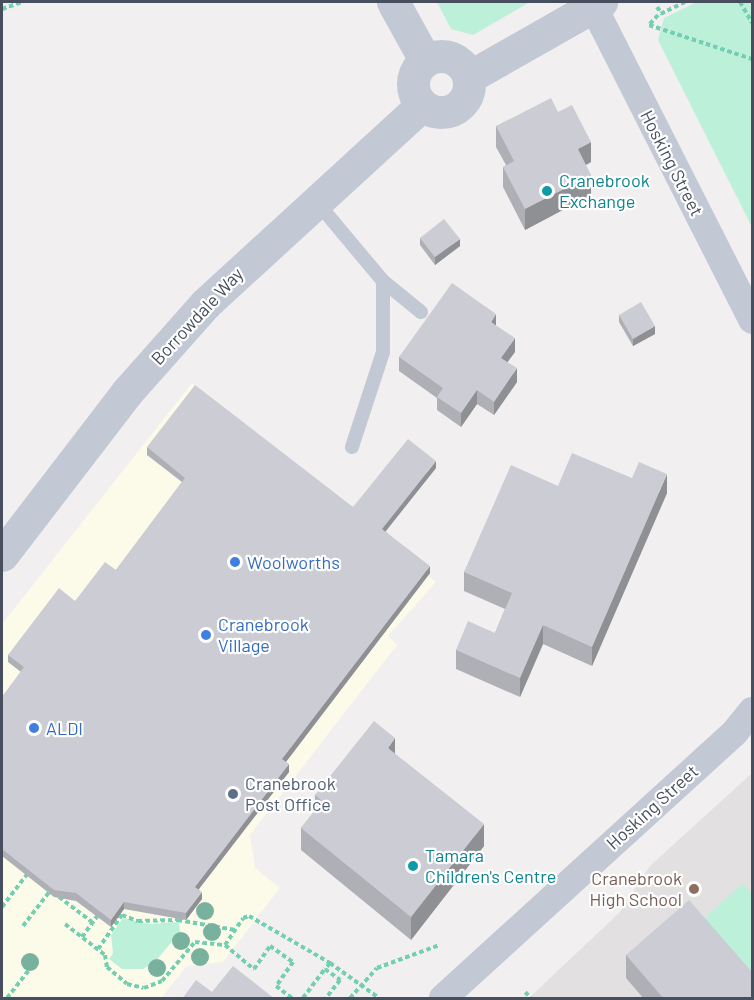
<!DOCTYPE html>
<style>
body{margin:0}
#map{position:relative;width:754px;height:1000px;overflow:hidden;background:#f1efef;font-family:Barlow,sans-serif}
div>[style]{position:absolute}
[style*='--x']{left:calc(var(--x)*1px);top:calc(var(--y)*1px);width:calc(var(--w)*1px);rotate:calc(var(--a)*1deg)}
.commercial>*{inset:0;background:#fcfae8}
.education>*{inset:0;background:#e2e0e1}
.green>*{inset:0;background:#bdf0d9}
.path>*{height:4px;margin-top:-2px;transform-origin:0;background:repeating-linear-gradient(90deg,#74ceb1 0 4.5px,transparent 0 7.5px)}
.service>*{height:14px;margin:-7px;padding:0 7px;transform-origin:7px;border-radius:7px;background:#c2c8d4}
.minor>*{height:28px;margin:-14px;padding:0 14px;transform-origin:14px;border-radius:14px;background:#c2c8d4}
.tertiary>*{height:33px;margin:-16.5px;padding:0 16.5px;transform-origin:16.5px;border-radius:16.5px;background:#c2c8d4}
.tertiary>.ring{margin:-16.5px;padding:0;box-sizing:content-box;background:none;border:33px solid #c2c8d4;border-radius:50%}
.trees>*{width:18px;height:18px;margin:-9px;border-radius:50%;background:#79b19f}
.wall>*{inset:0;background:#afb0b6}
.shaded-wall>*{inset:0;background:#8f9094}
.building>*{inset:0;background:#cccdd4}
.dots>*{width:16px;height:16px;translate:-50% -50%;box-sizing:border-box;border:3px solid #fff;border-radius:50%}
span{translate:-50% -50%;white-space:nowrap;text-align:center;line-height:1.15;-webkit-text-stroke:4.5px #fff;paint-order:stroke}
.street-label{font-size:18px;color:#474e5d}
.culture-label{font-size:18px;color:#0d838f}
.left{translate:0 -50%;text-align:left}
.shop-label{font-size:18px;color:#366cbe}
.service-label{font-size:18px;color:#4e5e75}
.education-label{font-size:18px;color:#785e54}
.right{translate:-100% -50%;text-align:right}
.frame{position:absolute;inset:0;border:3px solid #474e5d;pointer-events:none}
</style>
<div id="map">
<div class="commercial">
<div style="clip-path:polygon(192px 383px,436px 582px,388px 636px,397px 645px,250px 835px,255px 868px,280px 888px,223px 962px,187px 966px,161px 998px,2px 998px,2px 624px)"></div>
</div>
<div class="education">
<div style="clip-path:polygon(752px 773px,752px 998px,529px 998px,620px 912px,650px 866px)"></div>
</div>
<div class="green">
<div style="clip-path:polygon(437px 2px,530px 2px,473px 35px,451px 29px)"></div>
<div style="clip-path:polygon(697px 2px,752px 2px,752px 227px,658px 40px,664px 18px)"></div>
<div style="clip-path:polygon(743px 883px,752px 894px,752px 985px,698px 924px)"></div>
<div style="clip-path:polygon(123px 918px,149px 924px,179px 922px,180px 932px,155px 962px,143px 969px,122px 969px,109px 959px,113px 953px,111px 935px)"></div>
</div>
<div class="path">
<div style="--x:685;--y:2;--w:30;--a:154"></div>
<div style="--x:658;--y:15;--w:13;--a:132"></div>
<div style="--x:649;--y:25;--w:108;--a:18.3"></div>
<div style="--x:740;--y:2;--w:24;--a:60"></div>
<div style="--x:657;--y:7;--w:9;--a:54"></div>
<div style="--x:2;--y:9;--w:21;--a:-19"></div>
<div style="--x:59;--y:897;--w:41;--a:37.1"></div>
<div style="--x:2;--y:907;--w:43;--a:-52.6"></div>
<div style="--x:65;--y:924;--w:51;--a:37.8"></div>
<div style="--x:105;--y:955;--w:12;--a:81"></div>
<div style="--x:107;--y:967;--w:26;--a:40"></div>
<div style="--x:127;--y:984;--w:17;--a:13"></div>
<div style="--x:144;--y:988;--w:19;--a:-21"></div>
<div style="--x:162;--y:981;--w:51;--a:-49.8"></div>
<div style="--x:195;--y:942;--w:30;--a:6"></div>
<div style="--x:225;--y:945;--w:38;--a:40"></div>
<div style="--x:254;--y:969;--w:28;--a:-55"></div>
<div style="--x:270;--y:946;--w:28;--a:35"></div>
<div style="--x:293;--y:962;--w:29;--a:125"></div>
<div style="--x:276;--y:986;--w:20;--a:37"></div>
<div style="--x:23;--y:926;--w:44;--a:-52.4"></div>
<div style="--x:82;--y:937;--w:26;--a:-54"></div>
<div style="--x:225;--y:945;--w:32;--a:-56"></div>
<div style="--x:243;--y:918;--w:6;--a:-18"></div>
<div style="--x:249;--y:916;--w:94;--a:30.1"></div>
<div style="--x:330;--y:963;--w:8;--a:130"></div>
<div style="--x:98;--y:949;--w:42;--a:-54.8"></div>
<div style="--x:122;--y:915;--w:17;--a:21"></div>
<div style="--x:138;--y:921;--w:40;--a:-1.4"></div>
<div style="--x:178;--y:920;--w:58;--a:10"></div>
<div style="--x:330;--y:963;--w:60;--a:35.5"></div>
<div style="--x:525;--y:992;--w:8;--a:45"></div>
<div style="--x:7;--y:998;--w:47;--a:-51.9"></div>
<div style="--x:303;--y:998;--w:36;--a:-53"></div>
<div style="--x:325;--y:969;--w:19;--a:36"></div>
<div style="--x:340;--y:980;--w:23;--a:128"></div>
<div style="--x:350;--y:998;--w:40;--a:-48"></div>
<div style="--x:377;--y:968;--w:67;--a:-20.1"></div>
</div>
<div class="service">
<div style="--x:316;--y:201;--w:104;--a:50.1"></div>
<div style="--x:383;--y:281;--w:71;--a:90"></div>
<div style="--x:383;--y:352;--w:100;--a:108.1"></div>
<div style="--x:383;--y:281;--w:49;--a:39.2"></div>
</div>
<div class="minor">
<div style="--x:593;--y:6;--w:352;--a:63.1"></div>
<div style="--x:443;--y:998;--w:395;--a:-42.3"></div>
<div style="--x:735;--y:732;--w:27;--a:-51"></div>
</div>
<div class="tertiary">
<div style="--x:393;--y:2;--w:66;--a:61.1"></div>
<div class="ring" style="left:413px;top:56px;width:23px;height:23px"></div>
<div style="--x:469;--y:77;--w:152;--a:-29.6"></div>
<div style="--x:2;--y:555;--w:205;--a:-52.5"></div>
<div style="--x:127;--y:392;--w:118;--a:-48.4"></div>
<div style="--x:205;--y:304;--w:294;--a:-42.5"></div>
</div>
<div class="trees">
<div style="left:205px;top:911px"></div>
<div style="left:212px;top:932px"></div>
<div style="left:181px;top:941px"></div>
<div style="left:200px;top:957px"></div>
<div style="left:30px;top:962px"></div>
<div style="left:157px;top:968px"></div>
</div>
<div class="wall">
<div style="clip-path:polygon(558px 112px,591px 162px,586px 165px,591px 195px,525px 230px,503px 187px,503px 167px,506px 165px,496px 147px,496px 126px)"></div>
<div style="clip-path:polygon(420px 238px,460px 246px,435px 265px,420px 245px)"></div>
<div style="clip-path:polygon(619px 315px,655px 334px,633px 346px,619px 322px)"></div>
<div style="clip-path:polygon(496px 326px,515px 352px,507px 362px,517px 382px,494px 415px,477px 404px,461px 427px,437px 410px,437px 398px,399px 371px,399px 357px)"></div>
<div style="clip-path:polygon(147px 447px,353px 507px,436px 468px,385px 531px,430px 573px,286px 762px,289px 772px,199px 889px,202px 899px,186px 920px,124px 909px,111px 927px,76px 901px,54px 897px,2px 856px,2px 697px,21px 672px,8px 662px,8px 655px,75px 601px,116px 570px,182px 482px,147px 455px)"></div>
<div style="clip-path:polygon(558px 486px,667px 493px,592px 666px,543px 644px,520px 697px,456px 669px,456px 650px,495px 633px,505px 609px,464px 591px,464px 572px)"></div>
<div style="clip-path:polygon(395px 754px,484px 846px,411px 940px,301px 850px,301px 828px,315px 811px,315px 795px)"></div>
<div style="clip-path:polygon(626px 955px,753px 999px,644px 999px,626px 978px)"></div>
</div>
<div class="shaded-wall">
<div style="clip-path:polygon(591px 142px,591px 162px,578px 169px,578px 149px)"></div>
<div style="clip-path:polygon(591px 175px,591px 195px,525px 230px,525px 209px)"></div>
<div style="clip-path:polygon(460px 239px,460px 246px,435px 265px,435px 257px)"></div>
<div style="clip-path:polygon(496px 314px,496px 328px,491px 322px)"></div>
<div style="clip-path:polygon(655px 326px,655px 334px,633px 346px,633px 339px)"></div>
<div style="clip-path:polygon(515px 338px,515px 352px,501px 371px,501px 358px)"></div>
<div style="clip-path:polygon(517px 368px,517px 382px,494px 415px,494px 402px)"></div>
<div style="clip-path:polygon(477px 390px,477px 404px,461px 427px,461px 413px)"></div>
<div style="clip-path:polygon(436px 461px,436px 468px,382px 536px,382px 529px)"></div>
<div style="clip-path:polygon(667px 474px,667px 493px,592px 666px,592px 647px)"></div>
<div style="clip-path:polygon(430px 566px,430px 573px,282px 767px,282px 759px)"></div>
<div style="clip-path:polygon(543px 625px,543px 644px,520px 697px,520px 678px)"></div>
<div style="clip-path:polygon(395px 738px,395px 761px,388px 748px)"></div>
<div style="clip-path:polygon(289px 764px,289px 772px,195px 894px,195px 887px)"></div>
<div style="clip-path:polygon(484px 824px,484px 846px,411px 940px,411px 917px)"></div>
<div style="clip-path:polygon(202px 892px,202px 899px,186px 920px,186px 913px)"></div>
<div style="clip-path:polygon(124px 902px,124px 909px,111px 927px,111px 920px)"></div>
</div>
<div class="building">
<div style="clip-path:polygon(551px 98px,558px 112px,572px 105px,591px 142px,578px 149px,591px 175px,525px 209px,503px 167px,514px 161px,496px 126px)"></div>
<div style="clip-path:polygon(444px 219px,460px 239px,435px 257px,420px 238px)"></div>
<div style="clip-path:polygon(452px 283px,496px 314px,491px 322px,515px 338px,501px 358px,517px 368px,494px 402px,477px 390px,461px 413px,437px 397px,443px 388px,399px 357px)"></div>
<div style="clip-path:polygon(641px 302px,655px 326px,633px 339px,619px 315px)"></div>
<div style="clip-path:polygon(195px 385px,353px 507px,408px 439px,436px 461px,382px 529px,430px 566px,282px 759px,289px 764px,195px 887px,202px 892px,186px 913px,124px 902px,111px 920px,76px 893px,54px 890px,2px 849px,2px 697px,24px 667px,8px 655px,59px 588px,75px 601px,105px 562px,116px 570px,185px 478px,147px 447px)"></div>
<div style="clip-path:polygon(572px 453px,632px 478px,639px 462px,667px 474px,592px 647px,543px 625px,520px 678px,456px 650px,468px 621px,495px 633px,512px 593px,464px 572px,511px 465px,558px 486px)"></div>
<div style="clip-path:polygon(374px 721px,395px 738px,388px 748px,484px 824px,411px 917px,301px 828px,322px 801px,315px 795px)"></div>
<div style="clip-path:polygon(689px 900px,753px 973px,753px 999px,664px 999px,626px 955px)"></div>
<div style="clip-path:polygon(233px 966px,275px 999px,182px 999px,196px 980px,212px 992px)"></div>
</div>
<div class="dots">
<div style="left:547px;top:191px;background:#0f9aa8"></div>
<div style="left:235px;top:562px;background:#3f7fe0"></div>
<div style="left:206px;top:635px;background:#3f7fe0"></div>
<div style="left:34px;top:728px;background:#3f7fe0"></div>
<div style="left:233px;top:794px;background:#5c6f8a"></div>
<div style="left:413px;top:866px;background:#0f9aa8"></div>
<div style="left:694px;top:889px;background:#8d6e63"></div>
</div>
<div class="street-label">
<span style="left:672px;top:163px;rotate:63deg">Hosking Street</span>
<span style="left:197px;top:316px;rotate:-47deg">Borrowdale Way</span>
<span style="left:652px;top:807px;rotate:-42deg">Hosking Street</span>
</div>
<div class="culture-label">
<span class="left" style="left:559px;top:191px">Cranebrook<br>Exchange</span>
<span class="left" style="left:425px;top:866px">Tamara<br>Children's Centre</span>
</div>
<div class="shop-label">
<span class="left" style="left:247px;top:562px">Woolworths</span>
<span class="left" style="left:218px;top:635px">Cranebrook<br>Village</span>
<span class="left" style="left:46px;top:728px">ALDI</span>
</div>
<div class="service-label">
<span class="left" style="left:245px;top:794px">Cranebrook<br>Post Office</span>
</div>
<div class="education-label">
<span class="right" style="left:682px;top:889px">Cranebrook<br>High School</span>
</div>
<div class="frame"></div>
</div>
